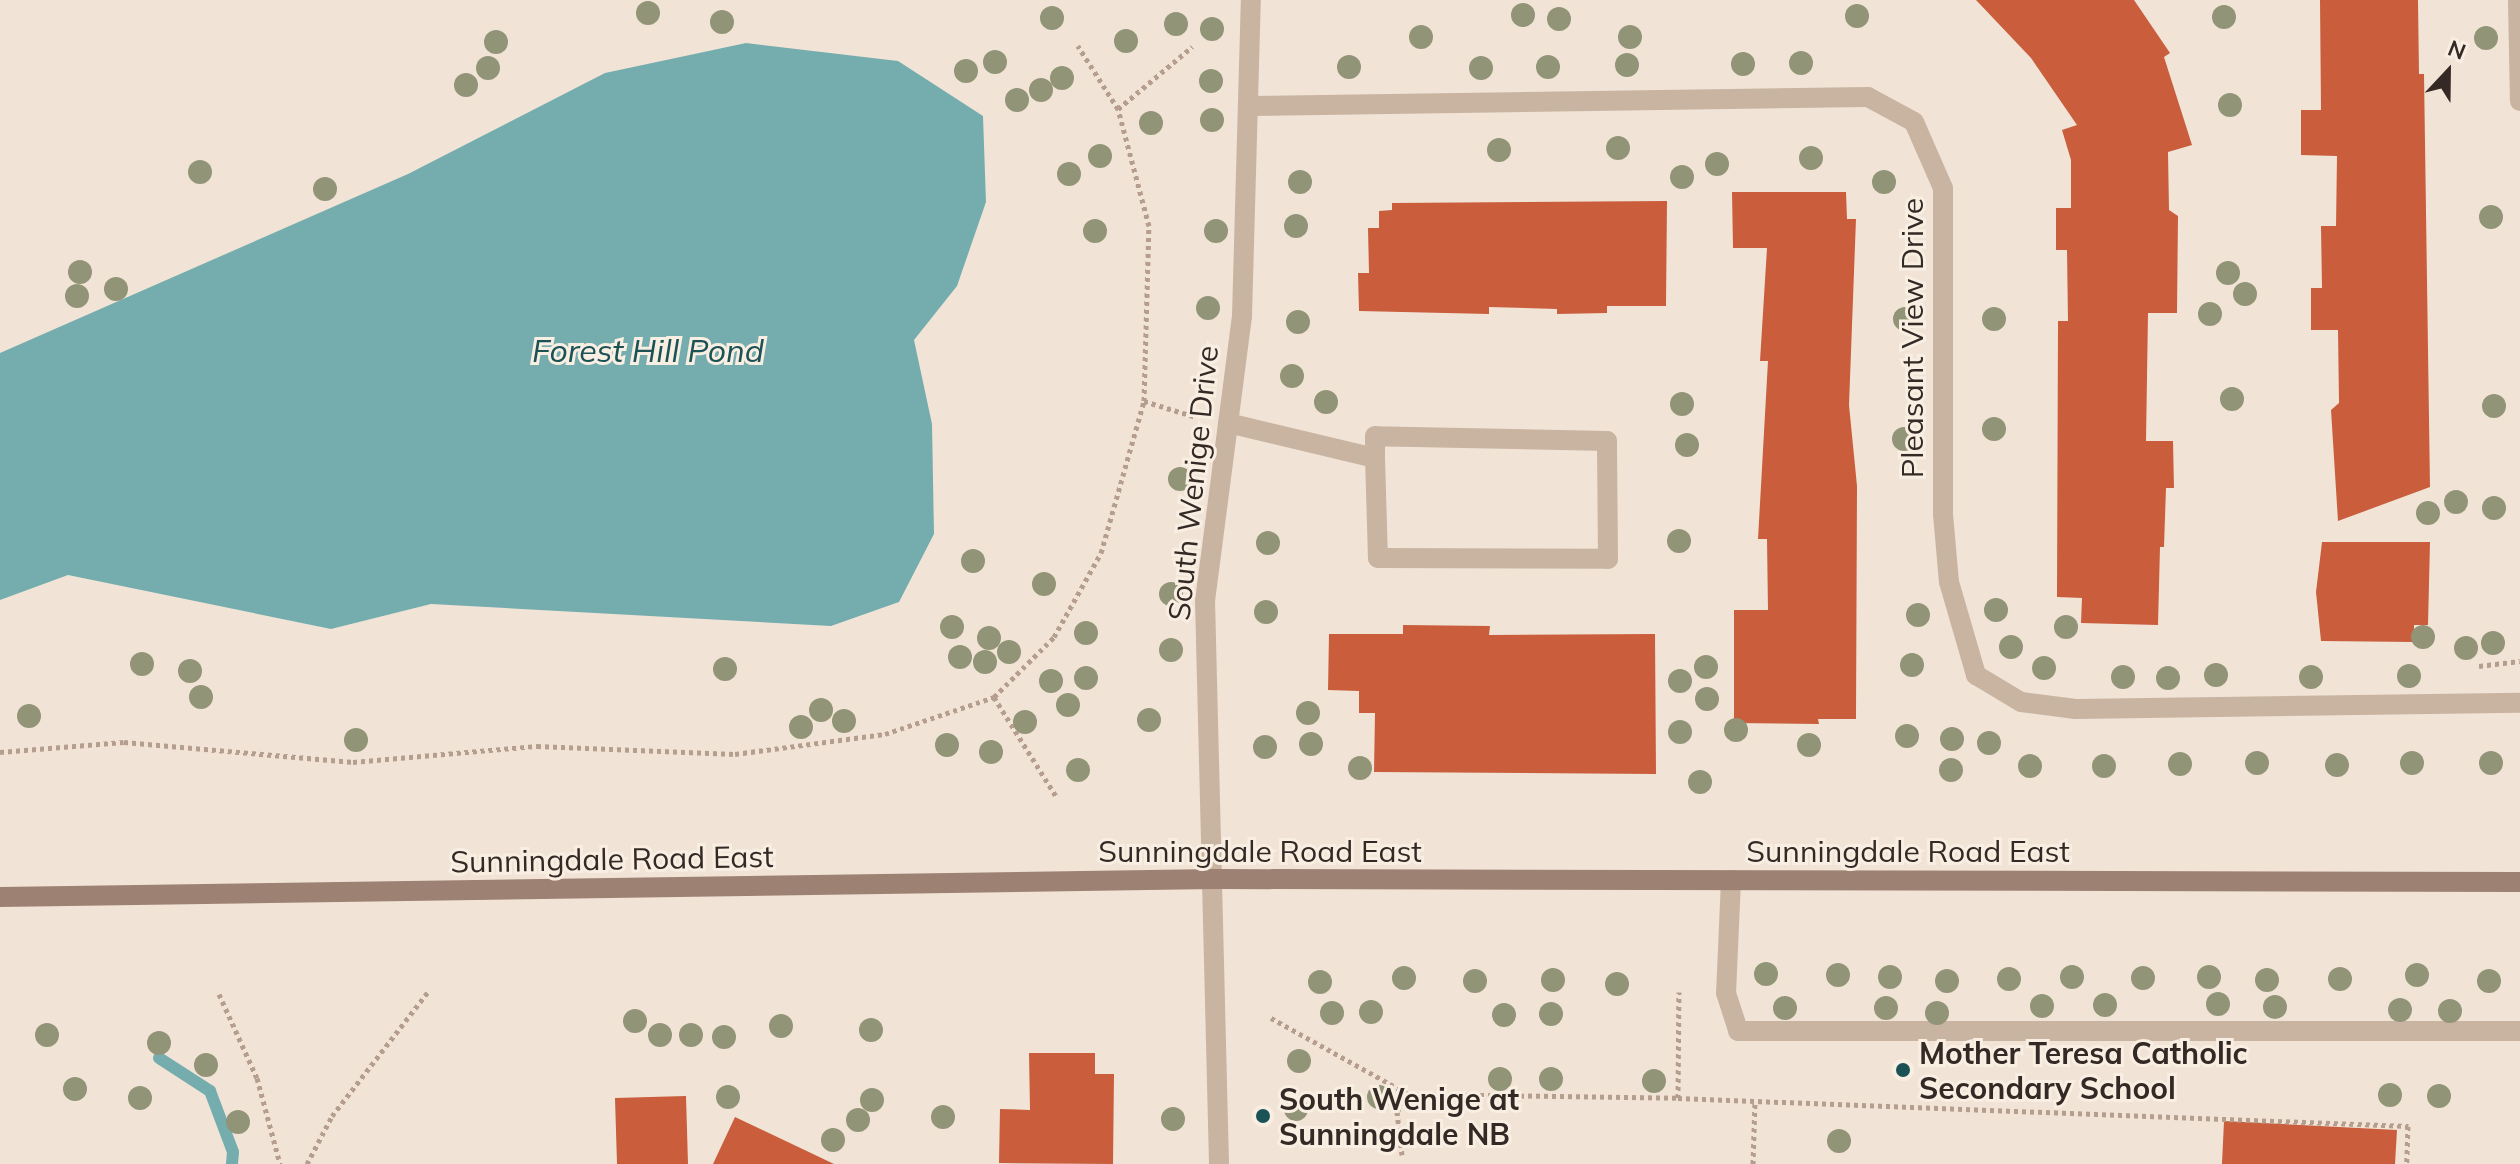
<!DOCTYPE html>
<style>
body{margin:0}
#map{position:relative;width:2520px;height:1164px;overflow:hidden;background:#f1e4d6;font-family:Mulish,sans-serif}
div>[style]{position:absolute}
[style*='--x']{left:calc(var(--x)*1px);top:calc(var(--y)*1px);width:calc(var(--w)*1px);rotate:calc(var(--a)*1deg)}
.water>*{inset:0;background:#75adaf}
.stream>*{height:12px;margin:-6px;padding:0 6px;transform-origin:6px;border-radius:6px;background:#75adaf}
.building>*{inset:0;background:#c95d3c}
.path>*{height:5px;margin-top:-2.5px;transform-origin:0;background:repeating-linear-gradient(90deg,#b59e8d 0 4px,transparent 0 8px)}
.service>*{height:20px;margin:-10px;padding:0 10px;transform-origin:10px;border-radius:10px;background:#c9b4a2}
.minor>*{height:20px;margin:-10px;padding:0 10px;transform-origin:10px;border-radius:10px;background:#c9b4a2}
.tertiary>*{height:20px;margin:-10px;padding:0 10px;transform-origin:10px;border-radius:10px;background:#c9b4a2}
.secondary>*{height:20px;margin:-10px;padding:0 10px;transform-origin:10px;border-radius:10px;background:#9d8274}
.trees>*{width:24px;height:24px;margin:-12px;border-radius:50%;background:#919476}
.dots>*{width:22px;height:22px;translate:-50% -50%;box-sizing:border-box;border:4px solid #f9eee2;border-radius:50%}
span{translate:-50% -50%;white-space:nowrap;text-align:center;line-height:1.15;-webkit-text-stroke:6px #f9eee2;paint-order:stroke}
.street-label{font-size:30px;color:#342925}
.poi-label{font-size:30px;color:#342925;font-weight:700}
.left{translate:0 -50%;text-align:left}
.water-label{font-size:32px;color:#1a5256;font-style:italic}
.north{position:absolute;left:2408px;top:32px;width:80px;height:80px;-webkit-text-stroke:6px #f9eee2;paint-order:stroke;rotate:22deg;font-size:22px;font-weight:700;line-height:32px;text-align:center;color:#342925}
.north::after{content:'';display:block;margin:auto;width:28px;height:36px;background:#342925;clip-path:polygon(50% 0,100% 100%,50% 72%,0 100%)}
</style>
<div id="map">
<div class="water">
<div style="clip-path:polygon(746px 43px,898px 61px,983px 116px,986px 202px,957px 286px,914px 340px,932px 424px,934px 534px,899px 602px,831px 626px,431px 604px,331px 629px,68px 575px,0 600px,0 353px,408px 174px,605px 73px)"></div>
</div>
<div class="stream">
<div style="--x:159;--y:1058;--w:61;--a:32.9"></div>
<div style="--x:210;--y:1091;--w:65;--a:69.3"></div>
<div style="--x:233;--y:1152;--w:12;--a:95"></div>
</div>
<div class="building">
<div style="clip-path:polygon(1976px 0,2134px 0,2170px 53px,2164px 57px,2192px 145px,2168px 152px,2169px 210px,2178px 216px,2177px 313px,2148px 313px,2146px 441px,2173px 441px,2174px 488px,2166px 488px,2164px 547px,2160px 547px,2158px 625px,2081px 623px,2082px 598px,2057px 597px,2058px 321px,2068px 321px,2067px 250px,2056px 250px,2056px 208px,2071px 208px,2071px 160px,2062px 130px,2077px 125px,2031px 58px)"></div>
<div style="clip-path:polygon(2320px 0,2418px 0,2419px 74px,2424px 74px,2430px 487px,2338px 521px,2331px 410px,2339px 403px,2338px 330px,2311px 330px,2311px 288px,2322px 288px,2321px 226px,2336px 226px,2337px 156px,2301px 155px,2301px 110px,2321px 110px)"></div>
<div style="clip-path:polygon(1732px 192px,1846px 192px,1847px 219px,1856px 219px,1849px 405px,1857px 486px,1856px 719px,1818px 719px,1819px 724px,1734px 723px,1734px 610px,1768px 610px,1767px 539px,1758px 539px,1768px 361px,1760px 361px,1767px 248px,1733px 248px)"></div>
<div style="clip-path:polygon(1667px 201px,1666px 306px,1607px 306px,1607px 313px,1557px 314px,1557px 309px,1489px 307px,1489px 314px,1359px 311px,1358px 273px,1369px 273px,1368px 228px,1379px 228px,1379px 211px,1392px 210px,1392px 203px)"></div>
<div style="clip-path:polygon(2322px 542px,2430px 542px,2428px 625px,2414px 625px,2414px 642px,2321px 641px,2316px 592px)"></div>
<div style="clip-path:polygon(1403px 625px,1490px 626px,1489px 635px,1655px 634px,1656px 774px,1374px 772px,1375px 713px,1359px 713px,1359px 691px,1328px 690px,1329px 634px,1403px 634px)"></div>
<div style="clip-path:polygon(1029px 1053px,1095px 1053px,1095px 1074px,1114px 1074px,1113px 1164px,999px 1163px,1000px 1109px,1030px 1110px)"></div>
<div style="clip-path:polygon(686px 1096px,688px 1164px,617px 1164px,615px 1098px)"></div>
<div style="clip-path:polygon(735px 1117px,834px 1164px,713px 1164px)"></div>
<div style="clip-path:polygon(2224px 1121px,2397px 1130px,2395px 1164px,2222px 1164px)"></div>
</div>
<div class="path">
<div style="--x:1118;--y:109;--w:97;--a:-40"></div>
<div style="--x:1144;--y:401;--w:54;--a:17.1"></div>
<div style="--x:2479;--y:666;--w:41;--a:-7"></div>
<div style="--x:994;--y:697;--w:85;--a:-45"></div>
<div style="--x:1054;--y:637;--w:96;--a:-60.8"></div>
<div style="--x:1101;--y:553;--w:158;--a:-74.2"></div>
<div style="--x:1144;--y:401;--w:175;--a:-88.4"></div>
<div style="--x:1149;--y:226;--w:121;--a:-104.8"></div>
<div style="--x:1118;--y:109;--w:75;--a:-122.4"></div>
<div style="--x:0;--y:752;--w:124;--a:-4.6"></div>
<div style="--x:124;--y:742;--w:230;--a:5"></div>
<div style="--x:353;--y:762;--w:185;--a:-5"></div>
<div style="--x:537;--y:746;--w:198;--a:2.3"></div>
<div style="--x:735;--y:754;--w:151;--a:-7.6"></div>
<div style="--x:885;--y:734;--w:115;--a:-18.7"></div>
<div style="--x:994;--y:697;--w:119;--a:58"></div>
<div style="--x:219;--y:994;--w:92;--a:65.7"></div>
<div style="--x:257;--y:1078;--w:89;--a:75"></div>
<div style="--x:1271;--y:1018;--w:157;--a:29"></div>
<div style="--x:1408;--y:1094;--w:270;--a:0.8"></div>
<div style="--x:1678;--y:1098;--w:106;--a:-89.5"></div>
<div style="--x:1678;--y:1098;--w:731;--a:2.2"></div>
<div style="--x:2408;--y:1126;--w:38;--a:92"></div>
<div style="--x:1402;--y:1155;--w:43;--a:-96.6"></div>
<div style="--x:1397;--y:1112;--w:21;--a:-59"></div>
<div style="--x:307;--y:1164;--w:54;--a:-62.5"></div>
<div style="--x:332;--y:1116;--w:157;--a:-52.3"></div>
<div style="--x:1753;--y:1164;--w:63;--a:-88.2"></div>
</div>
<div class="service">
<div style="--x:1228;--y:423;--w:151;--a:13.4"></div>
<div style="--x:1375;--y:458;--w:100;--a:88.3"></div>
<div style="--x:1378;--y:558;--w:230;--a:0.2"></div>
<div style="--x:1608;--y:559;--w:118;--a:-90.5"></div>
<div style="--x:1607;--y:441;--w:232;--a:-178.8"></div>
<div style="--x:1375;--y:436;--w:22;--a:90"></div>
<div style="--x:1731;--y:880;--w:113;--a:92.5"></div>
<div style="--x:1726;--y:993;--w:40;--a:72"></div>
<div style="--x:1738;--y:1031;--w:782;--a:0"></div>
</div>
<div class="minor">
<div style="--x:2518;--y:0;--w:101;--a:88.9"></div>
<div style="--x:1249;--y:106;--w:619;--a:-0.83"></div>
<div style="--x:1868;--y:97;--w:52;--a:28.5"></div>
<div style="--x:1914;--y:122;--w:72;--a:66.3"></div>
<div style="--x:1943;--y:188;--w:326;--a:90"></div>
<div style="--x:1943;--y:514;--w:68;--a:85"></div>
<div style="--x:1949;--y:582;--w:97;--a:73.8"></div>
<div style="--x:1976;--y:675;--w:52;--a:31"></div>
<div style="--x:2021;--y:702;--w:55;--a:7.3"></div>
<div style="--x:2076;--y:709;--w:444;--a:-0.8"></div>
</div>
<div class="tertiary">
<div style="--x:1219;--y:1164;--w:563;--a:-91.42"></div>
<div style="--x:1205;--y:601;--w:287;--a:-82.6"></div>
<div style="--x:1242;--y:316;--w:316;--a:-88.4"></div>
</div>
<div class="secondary">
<div style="--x:0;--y:897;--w:1215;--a:-0.85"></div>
<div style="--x:1215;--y:879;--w:1305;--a:0.13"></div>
</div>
<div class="trees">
<div style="left:648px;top:13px"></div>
<div style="left:1523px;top:15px"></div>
<div style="left:1857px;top:16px"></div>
<div style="left:2224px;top:17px"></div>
<div style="left:1052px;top:18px"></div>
<div style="left:1559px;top:19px"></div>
<div style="left:722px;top:22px"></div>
<div style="left:1176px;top:24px"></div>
<div style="left:1212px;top:29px"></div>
<div style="left:1421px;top:37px"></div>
<div style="left:1630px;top:37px"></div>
<div style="left:2486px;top:38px"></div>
<div style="left:1126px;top:41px"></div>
<div style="left:496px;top:42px"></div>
<div style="left:995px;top:62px"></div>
<div style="left:1801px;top:63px"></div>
<div style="left:1743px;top:64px"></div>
<div style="left:1627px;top:65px"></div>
<div style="left:1349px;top:67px"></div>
<div style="left:1548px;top:67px"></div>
<div style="left:488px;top:68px"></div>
<div style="left:1481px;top:68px"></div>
<div style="left:966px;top:71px"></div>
<div style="left:1062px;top:78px"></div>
<div style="left:1211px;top:81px"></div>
<div style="left:466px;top:85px"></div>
<div style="left:1041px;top:90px"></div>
<div style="left:1017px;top:100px"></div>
<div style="left:2230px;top:105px"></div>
<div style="left:1212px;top:120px"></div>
<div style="left:1151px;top:123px"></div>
<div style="left:1618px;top:148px"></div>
<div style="left:1499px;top:150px"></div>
<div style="left:1100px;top:156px"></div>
<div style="left:1811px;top:158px"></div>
<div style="left:1717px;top:164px"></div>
<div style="left:200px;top:172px"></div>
<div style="left:1069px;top:174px"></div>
<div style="left:1682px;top:177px"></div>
<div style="left:1300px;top:182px"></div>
<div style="left:1884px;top:182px"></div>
<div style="left:325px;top:189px"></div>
<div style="left:2491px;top:217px"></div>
<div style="left:1296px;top:226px"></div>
<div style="left:1095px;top:231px"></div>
<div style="left:1216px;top:231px"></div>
<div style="left:80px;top:272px"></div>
<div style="left:2228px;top:273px"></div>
<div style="left:116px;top:289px"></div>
<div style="left:2245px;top:294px"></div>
<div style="left:77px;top:296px"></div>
<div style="left:1208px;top:308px"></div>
<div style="left:2210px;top:314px"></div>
<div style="left:1905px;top:319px"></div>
<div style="left:1994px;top:319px"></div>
<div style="left:1298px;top:322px"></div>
<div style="left:1292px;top:376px"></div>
<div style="left:2232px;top:399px"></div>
<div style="left:1326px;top:402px"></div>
<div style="left:1682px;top:404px"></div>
<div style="left:2494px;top:406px"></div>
<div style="left:1994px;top:429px"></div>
<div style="left:1904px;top:439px"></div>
<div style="left:1687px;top:445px"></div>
<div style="left:1180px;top:479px"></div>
<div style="left:2456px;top:502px"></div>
<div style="left:2494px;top:508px"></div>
<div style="left:2428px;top:513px"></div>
<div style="left:1679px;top:541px"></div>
<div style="left:1268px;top:543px"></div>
<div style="left:973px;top:561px"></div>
<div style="left:1044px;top:584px"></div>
<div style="left:1171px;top:594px"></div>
<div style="left:1996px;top:610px"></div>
<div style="left:1266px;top:612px"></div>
<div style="left:1918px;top:615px"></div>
<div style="left:952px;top:627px"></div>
<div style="left:2066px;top:627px"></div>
<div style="left:1086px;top:633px"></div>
<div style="left:2423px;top:637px"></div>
<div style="left:989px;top:638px"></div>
<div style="left:2493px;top:643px"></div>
<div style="left:2011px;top:647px"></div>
<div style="left:2466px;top:648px"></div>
<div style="left:1171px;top:650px"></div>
<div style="left:1009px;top:652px"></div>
<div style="left:960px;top:657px"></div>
<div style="left:985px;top:662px"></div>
<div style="left:142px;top:664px"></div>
<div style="left:1912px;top:665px"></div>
<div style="left:1706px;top:667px"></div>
<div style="left:2044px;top:668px"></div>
<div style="left:725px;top:669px"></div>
<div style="left:190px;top:671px"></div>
<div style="left:2216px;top:675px"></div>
<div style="left:2409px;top:676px"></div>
<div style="left:2123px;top:677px"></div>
<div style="left:2311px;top:677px"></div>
<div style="left:1086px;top:678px"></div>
<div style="left:2168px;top:678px"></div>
<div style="left:1051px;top:681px"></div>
<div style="left:1680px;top:681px"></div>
<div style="left:201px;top:697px"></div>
<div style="left:1707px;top:699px"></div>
<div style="left:1068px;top:705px"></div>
<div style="left:821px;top:710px"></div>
<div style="left:1308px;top:713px"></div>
<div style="left:29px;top:716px"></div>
<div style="left:1149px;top:720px"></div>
<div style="left:844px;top:721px"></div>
<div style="left:1025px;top:722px"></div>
<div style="left:801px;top:727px"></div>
<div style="left:1736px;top:730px"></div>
<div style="left:1680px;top:732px"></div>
<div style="left:1907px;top:736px"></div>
<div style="left:1952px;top:739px"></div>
<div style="left:356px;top:740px"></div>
<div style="left:1989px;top:743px"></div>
<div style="left:1311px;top:744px"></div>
<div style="left:947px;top:745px"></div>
<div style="left:1809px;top:745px"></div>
<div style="left:1265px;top:747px"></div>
<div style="left:991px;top:752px"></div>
<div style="left:2257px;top:763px"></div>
<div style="left:2412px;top:763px"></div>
<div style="left:2491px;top:763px"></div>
<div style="left:2180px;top:764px"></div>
<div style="left:2337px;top:765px"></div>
<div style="left:2030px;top:766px"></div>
<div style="left:2104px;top:766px"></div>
<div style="left:1360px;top:768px"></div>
<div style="left:1078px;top:770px"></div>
<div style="left:1951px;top:770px"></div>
<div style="left:1700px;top:782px"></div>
<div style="left:1766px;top:974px"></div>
<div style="left:1838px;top:975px"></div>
<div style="left:2417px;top:975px"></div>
<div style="left:1890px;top:977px"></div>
<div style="left:2072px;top:977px"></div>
<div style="left:2209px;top:977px"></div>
<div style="left:1404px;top:978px"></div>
<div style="left:2143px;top:978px"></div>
<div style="left:2009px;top:979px"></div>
<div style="left:2340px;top:979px"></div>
<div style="left:1553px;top:980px"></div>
<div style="left:2267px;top:980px"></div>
<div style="left:1475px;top:981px"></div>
<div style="left:1947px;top:981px"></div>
<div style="left:2489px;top:981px"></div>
<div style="left:1320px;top:982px"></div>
<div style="left:1617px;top:984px"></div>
<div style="left:2218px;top:1004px"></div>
<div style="left:2105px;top:1005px"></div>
<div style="left:2042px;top:1006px"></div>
<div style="left:2275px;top:1007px"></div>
<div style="left:1785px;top:1008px"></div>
<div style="left:1886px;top:1008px"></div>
<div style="left:2400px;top:1010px"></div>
<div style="left:2450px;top:1011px"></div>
<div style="left:1371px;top:1012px"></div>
<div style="left:1332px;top:1013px"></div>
<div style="left:1937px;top:1013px"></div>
<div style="left:1551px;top:1014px"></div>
<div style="left:1504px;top:1015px"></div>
<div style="left:635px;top:1021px"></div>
<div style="left:781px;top:1026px"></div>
<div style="left:871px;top:1030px"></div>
<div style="left:47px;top:1035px"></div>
<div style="left:660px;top:1035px"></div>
<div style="left:691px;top:1035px"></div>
<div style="left:724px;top:1037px"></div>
<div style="left:159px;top:1043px"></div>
<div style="left:1299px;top:1061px"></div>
<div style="left:206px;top:1065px"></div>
<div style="left:1500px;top:1079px"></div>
<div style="left:1551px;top:1079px"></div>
<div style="left:1654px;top:1081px"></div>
<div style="left:75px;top:1089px"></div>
<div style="left:2390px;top:1095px"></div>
<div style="left:2439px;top:1096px"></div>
<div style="left:728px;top:1097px"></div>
<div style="left:1379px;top:1097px"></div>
<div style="left:140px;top:1098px"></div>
<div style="left:872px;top:1100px"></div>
<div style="left:1296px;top:1109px"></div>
<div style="left:943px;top:1117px"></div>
<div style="left:1173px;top:1119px"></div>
<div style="left:858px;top:1120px"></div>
<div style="left:238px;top:1122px"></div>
<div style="left:833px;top:1140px"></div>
<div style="left:1839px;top:1141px"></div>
</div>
<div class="dots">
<div style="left:1903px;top:1070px;background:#1a5256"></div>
<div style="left:1263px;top:1116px;background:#1a5256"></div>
</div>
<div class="street-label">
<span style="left:1912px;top:338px;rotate:-90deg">Pleasant View Drive</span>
<span style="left:1193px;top:483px;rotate:-84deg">South Wenige Drive</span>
<span style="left:1260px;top:851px">Sunningdale Road East</span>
<span style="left:1908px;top:851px">Sunningdale Road East</span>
<span style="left:612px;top:859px;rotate:-1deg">Sunningdale Road East</span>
</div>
<div class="poi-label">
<span class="left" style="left:1919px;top:1070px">Mother Teresa Catholic<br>Secondary School</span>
<span class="left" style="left:1279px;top:1116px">South Wenige at<br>Sunningdale NB</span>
</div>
<div class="water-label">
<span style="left:648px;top:350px">Forest Hill Pond</span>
</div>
<div class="north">N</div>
</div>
